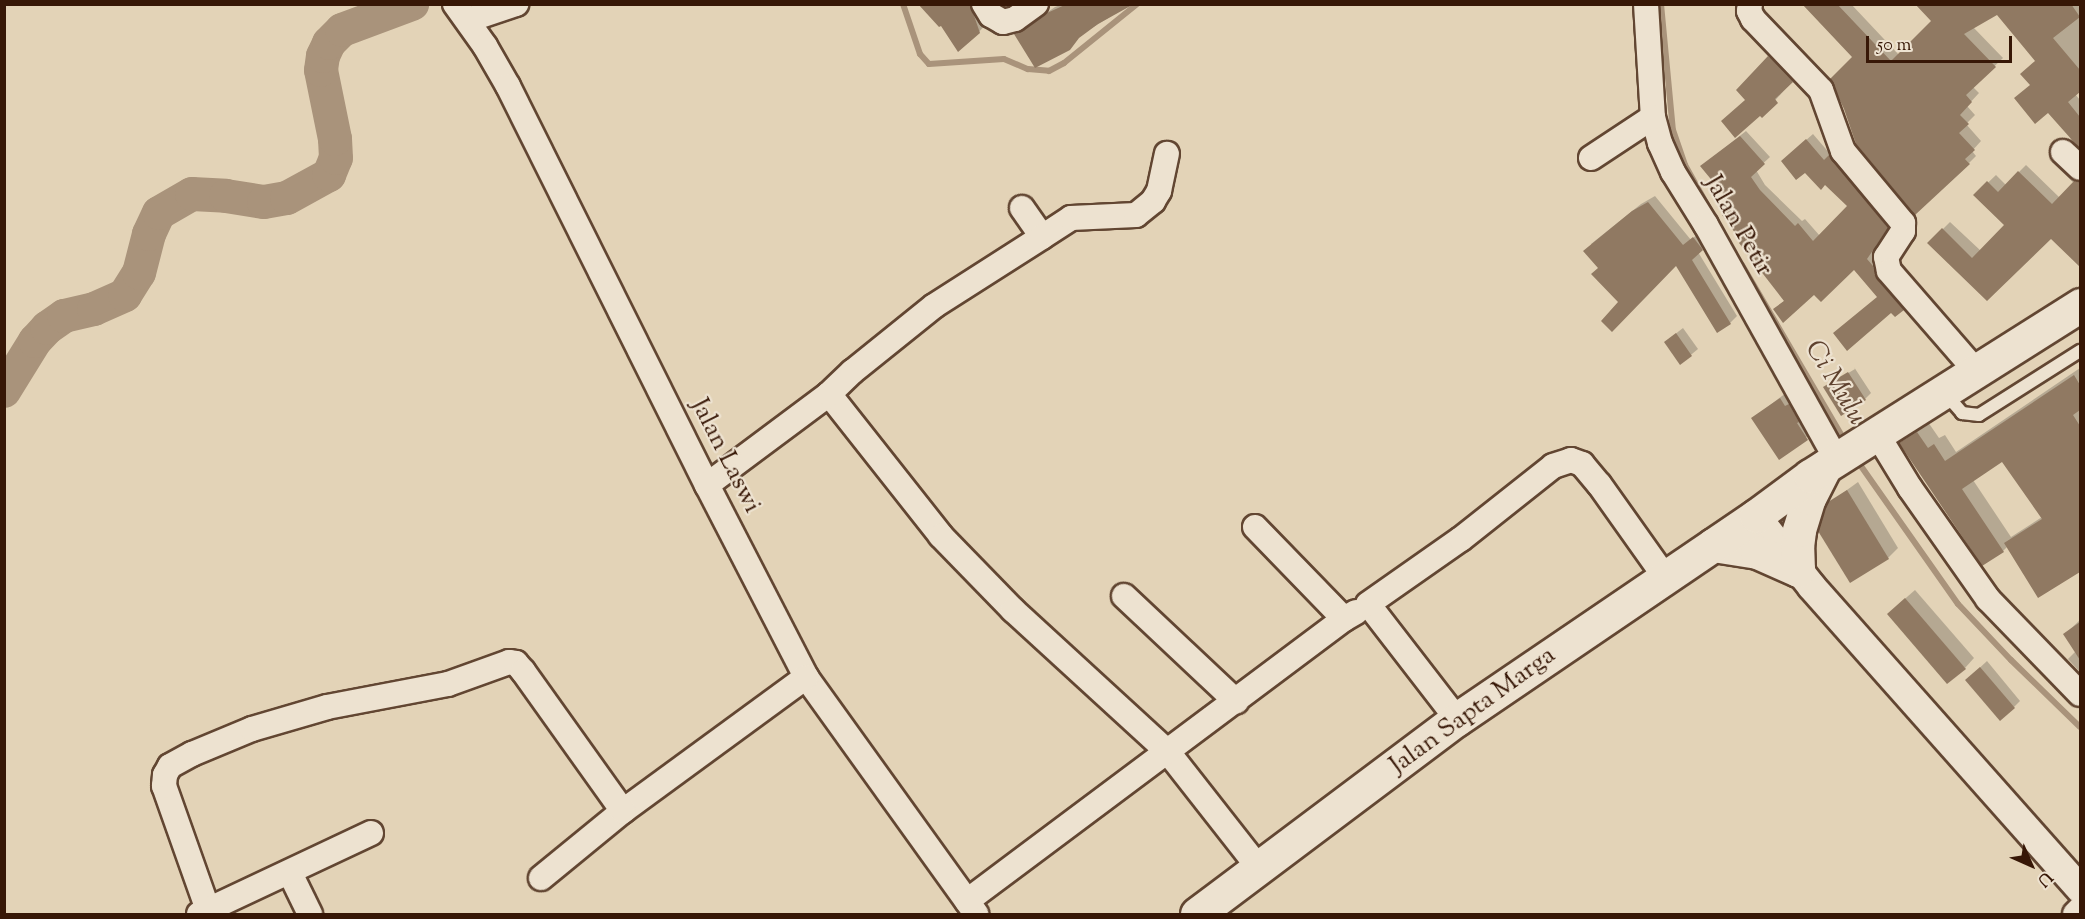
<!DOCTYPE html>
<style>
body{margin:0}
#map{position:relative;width:2085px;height:919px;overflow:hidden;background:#e3d3b7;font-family:"Sorts Mill Goudy",serif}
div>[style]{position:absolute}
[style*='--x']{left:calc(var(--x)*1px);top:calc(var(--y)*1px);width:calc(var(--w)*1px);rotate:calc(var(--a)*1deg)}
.shadow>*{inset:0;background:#0003}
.stream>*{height:6px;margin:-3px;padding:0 3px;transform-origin:3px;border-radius:3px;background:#a9937b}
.river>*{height:34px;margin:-17px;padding:0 17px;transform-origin:17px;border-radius:17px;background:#a9937b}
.building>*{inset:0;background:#907962}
.roads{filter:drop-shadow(2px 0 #624632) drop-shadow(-2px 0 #624632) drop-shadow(0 2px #624632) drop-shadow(0 -2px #624632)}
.service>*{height:12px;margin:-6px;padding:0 6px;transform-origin:6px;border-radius:6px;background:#ede2d0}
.minor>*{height:24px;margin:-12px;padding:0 12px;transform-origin:12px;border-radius:12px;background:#ede2d0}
.tertiary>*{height:28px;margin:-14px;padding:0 14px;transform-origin:14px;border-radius:14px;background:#ede2d0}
.secondary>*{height:33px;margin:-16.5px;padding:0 16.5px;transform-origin:16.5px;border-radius:16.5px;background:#ede2d0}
span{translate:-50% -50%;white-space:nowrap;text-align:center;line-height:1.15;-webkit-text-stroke:4.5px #ede2d0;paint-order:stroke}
.street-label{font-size:26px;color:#371706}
.water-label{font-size:27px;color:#5f422f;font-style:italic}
.frame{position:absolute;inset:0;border:6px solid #371706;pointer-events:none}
.north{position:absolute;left:2001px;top:835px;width:60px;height:60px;-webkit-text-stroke:4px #ede2d0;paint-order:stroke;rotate:135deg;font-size:16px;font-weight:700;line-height:24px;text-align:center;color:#371706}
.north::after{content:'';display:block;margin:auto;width:21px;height:27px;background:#371706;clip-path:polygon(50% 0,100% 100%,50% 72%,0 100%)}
.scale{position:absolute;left:1866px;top:36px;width:146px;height:27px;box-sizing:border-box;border:3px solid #371706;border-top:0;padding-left:8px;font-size:18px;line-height:21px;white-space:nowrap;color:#371706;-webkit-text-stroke:4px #ede2d0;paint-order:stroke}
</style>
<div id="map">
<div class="shadow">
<div style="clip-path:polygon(925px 4px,979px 4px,985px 25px,979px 32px,941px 23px)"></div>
<div style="clip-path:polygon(1063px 4px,1131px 4px,1082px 34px,1069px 49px,1016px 34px,1055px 7px)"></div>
<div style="clip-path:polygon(1804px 4px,1851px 4px,1899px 55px,1933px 21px,1918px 4px,2080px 4px,2080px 90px,2075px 94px,2080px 100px,2080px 146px,2048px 111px,2032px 84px,2036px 61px,1997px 13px,1973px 27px,2003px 58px,1973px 87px,1979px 93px,1967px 106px,1975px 115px,1966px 124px,1981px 141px,1972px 151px,1976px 156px,1969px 163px,1854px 57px)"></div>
<div style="clip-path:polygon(1776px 51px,1799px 74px,1762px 115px,1738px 90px)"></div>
<div style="clip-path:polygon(1746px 131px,1770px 157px,1756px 170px,1765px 185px,1802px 221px,1805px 219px,1820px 236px,1849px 206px,1826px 183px,1788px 156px,1813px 134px,1831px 155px,1836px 150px,1893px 221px,1872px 252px,1908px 303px,1903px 308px,1879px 296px,1854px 268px,1814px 293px,1775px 309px,1785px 300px,1724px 215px,1735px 206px,1708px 161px)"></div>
<div style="clip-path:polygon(2061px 154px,2080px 171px,2080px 255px,2075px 260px,2051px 236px,1987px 299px,1929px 243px,1950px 222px,1981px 251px,2006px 225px,1975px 195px,1996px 175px,2006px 185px,2026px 165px,2060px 198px,2074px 183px,2052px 162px)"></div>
<div style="clip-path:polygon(1655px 196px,1691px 240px,1701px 231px,1709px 242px,1698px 252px,1737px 316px,1730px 323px,1676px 264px,1620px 302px,1600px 268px,1591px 244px,1641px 204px)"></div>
<div style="clip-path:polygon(1683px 328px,1698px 349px,1681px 363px,1665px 342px)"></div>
<div style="clip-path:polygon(1854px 367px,1871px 393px,1865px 399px,1825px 387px,1855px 369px)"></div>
<div style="clip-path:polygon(evenodd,2080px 368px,2080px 571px,2039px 596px,2008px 546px,2003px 551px,1901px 443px,1928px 422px,1939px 438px,1945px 435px,1956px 452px,2080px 368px,2002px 460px,2042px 517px,2011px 537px,1973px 480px,2002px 460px)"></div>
<div style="clip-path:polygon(1790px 390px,1817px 429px,1780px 457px,1753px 418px)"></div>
<div style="clip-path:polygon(1858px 482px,1898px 548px,1888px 558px,1829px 503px)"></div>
<div style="clip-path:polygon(1915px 590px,1974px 658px,1965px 668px,1899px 604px)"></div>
<div style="clip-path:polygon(2080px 620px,2080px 672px,2068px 659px,2076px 651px,2065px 634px)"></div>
<div style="clip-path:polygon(1987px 661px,2020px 701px,2014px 707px,1973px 674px)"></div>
</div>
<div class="stream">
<div style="--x:903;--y:4;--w:53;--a:71.2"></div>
<div style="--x:920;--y:54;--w:13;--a:48"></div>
<div style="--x:929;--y:64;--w:75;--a:-3.8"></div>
<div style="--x:1004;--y:59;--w:26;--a:23"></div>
<div style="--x:1028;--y:69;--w:21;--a:5"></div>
<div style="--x:1049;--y:71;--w:17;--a:-28"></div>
<div style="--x:1064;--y:63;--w:94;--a:-38.9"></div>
<div style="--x:1661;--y:4;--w:127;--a:84.6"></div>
<div style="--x:1673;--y:130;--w:37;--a:71"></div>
<div style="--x:1685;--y:165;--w:51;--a:60.9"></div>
<div style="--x:1742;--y:265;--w:206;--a:59.7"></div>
<div style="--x:1856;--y:459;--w:177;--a:54.9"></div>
<div style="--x:1958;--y:604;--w:77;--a:46.6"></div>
<div style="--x:2011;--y:660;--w:96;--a:44.2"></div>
</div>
<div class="river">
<div style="--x:4;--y:391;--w:59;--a:-58.2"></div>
<div style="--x:35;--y:341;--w:18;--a:-47"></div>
<div style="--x:47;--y:328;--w:21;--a:-35"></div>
<div style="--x:64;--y:316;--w:31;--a:-13"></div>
<div style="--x:94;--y:309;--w:34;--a:-24"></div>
<div style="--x:125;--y:295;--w:26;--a:-58"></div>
<div style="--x:139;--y:273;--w:40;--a:-75.6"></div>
<div style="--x:149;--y:234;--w:23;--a:-65"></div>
<div style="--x:159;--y:213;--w:38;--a:-30"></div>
<div style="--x:192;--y:194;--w:34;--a:3"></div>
<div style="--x:226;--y:196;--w:38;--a:9"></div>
<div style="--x:264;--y:202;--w:23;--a:-10"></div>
<div style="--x:287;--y:198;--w:48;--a:-28.7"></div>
<div style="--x:329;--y:175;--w:18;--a:-68"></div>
<div style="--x:336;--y:158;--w:19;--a:-93"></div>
<div style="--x:335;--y:139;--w:70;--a:-101.5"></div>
<div style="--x:321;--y:70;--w:14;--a:-82"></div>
<div style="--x:323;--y:56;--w:14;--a:-65"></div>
<div style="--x:329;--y:43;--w:18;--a:-45"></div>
<div style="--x:342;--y:30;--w:75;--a:-20.4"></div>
</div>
<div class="building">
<div style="clip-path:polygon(918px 4px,970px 4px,980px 33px,958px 52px,941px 26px,939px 27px)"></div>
<div style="clip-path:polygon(1067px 4px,1134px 4px,1098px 24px,1079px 38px,1070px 50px,1035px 68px,1014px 34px,1023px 31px,1047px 13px)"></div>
<div style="clip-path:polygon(1802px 4px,1837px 4px,1891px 61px,1931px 21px,1915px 4px,2071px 4px,2080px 17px,2053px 38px,2080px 70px,2080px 92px,2068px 102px,2080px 117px,2080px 149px,2048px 113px,2035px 124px,2014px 98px,2030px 85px,2020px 74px,2035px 61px,1997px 15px,1964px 34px,1996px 67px,1966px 95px,1972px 102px,1960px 115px,1969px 124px,1959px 133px,1975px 150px,1965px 159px,1970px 164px,1915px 215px,1856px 144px,1844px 109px,1830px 79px,1852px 57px)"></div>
<div style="clip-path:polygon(1768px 56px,1793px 82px,1775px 99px,1778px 103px,1762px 118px,1760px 116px,1735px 138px,1721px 121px,1745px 100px,1736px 90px)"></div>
<div style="clip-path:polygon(1740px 136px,1765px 164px,1751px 177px,1760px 190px,1795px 226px,1798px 223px,1813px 241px,1847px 206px,1825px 185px,1821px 190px,1805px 173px,1796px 180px,1781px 161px,1806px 139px,1824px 160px,1829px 155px,1888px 228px,1867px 259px,1873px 266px,1878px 280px,1904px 310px,1895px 317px,1891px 313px,1847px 351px,1833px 333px,1877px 297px,1854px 270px,1821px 302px,1814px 295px,1783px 323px,1773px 309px,1784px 301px,1739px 243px,1741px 241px,1722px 215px,1734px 207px,1700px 166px)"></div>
<div style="clip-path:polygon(2018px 171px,2052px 204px,2074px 181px,2080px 182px,2080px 267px,2051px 239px,1987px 301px,1927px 243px,1942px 228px,1972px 258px,2004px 225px,1973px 195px,1987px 181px,1998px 192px)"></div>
<div style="clip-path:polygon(1648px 202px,1683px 245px,1693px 237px,1703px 250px,1692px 260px,1731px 324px,1717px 333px,1676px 266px,1612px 332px,1601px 321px,1618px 302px,1591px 274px,1598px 268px,1583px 251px,1632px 211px)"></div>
<div style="clip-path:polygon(1676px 333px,1692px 356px,1680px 365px,1664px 342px)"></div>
<div style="clip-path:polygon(1848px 372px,1866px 400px,1841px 416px,1823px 387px)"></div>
<div style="clip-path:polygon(2074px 375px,2080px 385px,2080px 410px,2073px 415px,2080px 426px,2080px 572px,2038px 598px,2004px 543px,2042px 519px,2002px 462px,1962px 489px,2004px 552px,1982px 566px,1899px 443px,1917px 432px,1928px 448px,1934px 444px,1945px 461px)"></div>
<div style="clip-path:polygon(1780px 398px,1785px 406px,1789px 404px,1799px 422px,1797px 423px,1808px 440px,1779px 460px,1751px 418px)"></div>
<div style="clip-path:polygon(1847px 490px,1889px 559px,1850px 583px,1818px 531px,1828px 502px)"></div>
<div style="clip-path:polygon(1905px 598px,1966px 669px,1947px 684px,1887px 614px)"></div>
<div style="clip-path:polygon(2080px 622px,2080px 660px,2063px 634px)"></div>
<div style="clip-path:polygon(1980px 667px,2015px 708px,2000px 721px,1965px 680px)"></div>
</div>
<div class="roads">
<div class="service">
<div style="--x:1944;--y:392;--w:28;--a:49"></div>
<div style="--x:1962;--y:413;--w:17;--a:7"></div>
<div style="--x:1979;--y:415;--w:120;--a:-32.4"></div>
</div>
<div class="minor">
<div style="--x:455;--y:4;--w:52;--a:54.5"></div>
<div style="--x:485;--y:46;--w:46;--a:60.1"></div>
<div style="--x:508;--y:86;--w:446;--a:63.5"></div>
<div style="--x:707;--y:485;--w:216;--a:62.7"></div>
<div style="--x:806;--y:677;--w:292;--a:54.3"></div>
<div style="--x:984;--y:4;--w:13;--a:58"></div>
<div style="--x:991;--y:15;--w:14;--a:30"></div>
<div style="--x:1003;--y:22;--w:12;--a:-14"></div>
<div style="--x:1015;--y:19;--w:26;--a:-36"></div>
<div style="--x:1646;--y:4;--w:113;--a:86.5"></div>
<div style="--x:1653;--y:117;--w:27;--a:75"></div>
<div style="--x:1660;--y:143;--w:32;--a:66"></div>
<div style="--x:1673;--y:172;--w:62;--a:58.1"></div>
<div style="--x:1706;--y:225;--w:268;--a:60.9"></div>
<div style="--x:1750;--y:4;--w:7;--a:98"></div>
<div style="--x:1749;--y:11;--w:9;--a:63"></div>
<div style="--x:1753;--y:19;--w:98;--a:46.2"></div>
<div style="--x:1821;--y:90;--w:65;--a:70.2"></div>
<div style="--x:1843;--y:151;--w:94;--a:50.2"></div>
<div style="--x:1903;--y:223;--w:8;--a:90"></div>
<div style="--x:1903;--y:231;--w:31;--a:123"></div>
<div style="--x:1886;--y:257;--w:14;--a:78"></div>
<div style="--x:1889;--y:271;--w:133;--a:49"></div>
<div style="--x:468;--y:20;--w:51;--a:-18.4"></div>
<div style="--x:2063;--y:152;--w:23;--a:43"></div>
<div style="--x:1591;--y:158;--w:74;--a:-33.5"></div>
<div style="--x:1022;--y:208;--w:35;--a:55"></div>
<div style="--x:829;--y:394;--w:181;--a:51.7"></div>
<div style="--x:941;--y:536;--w:103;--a:45.8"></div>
<div style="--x:1013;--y:610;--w:210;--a:42.5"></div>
<div style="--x:1168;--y:752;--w:147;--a:51.9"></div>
<div style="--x:1877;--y:434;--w:63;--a:58.6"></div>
<div style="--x:1910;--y:488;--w:136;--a:54.9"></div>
<div style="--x:1988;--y:599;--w:132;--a:45.9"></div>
<div style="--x:707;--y:485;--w:152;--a:-36.7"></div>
<div style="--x:829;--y:394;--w:32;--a:-44"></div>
<div style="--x:852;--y:372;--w:105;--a:-38.8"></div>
<div style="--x:934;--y:306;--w:128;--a:-32.6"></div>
<div style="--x:1042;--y:237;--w:35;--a:-33"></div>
<div style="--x:1071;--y:218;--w:65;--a:-2.6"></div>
<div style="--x:1136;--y:215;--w:22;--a:-39"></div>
<div style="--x:1153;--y:201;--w:12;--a:-59"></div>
<div style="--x:1159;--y:191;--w:38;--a:-78"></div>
<div style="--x:1255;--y:527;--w:128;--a:45.9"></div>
<div style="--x:1344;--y:619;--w:14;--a:-30"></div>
<div style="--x:1124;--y:596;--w:154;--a:43.2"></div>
<div style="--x:1457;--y:719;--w:145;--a:-127.7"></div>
<div style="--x:1368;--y:604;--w:113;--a:-35"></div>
<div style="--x:1461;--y:539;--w:117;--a:-38.4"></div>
<div style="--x:1553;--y:466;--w:19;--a:-18"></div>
<div style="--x:1571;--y:460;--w:12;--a:20"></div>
<div style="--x:1582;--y:464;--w:26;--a:50"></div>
<div style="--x:1599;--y:484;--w:114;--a:54.6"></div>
<div style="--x:290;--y:873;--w:46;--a:64"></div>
<div style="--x:541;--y:878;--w:106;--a:-39.3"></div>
<div style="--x:623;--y:811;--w:227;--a:-36.2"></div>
<div style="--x:967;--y:901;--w:471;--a:-36.8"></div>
<div style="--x:208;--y:910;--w:132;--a:-109.5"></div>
<div style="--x:164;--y:786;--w:11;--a:-85"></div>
<div style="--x:165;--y:775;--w:10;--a:-61"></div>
<div style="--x:170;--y:766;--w:25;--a:-29"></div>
<div style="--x:192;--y:754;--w:65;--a:-22.6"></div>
<div style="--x:252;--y:729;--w:78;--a:-16.3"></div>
<div style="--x:327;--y:707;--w:123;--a:-10.8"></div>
<div style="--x:448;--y:684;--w:65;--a:-19.8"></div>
<div style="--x:509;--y:662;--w:7;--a:8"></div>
<div style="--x:516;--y:663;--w:11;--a:49"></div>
<div style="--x:523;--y:671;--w:172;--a:54.5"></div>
<div style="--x:199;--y:914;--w:190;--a:-25.2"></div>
<div style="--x:2075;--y:914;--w:7;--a:-45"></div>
</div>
<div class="tertiary">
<div style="--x:1756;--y:516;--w:90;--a:51.7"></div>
<div style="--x:1812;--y:587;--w:404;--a:48.4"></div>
</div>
<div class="secondary">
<div style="--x:1713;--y:545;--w:45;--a:9"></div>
<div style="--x:1757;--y:552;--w:45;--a:23.7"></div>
<div style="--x:1798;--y:570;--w:23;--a:-92"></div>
<div style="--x:1797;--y:547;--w:17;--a:-83"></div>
<div style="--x:1799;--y:530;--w:34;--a:-73"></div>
<div style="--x:1809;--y:498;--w:35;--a:-63"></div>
<div style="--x:1197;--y:914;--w:325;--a:-36.9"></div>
<div style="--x:1457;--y:719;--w:361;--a:-34.2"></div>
<div style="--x:1756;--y:516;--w:67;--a:-36.5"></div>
<div style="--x:1810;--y:476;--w:320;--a:-32.3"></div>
</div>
</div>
<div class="street-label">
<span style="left:1738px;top:226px;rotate:60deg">Jalan Petir</span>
<span style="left:725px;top:456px;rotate:63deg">Jalan Laswi</span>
<span style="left:1473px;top:711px;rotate:-36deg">Jalan Sapta Marga</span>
</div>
<div class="water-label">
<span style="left:1835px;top:383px;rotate:59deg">Ci Mulu</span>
</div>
<div class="frame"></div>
<div class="north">U</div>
<div class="scale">50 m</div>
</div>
